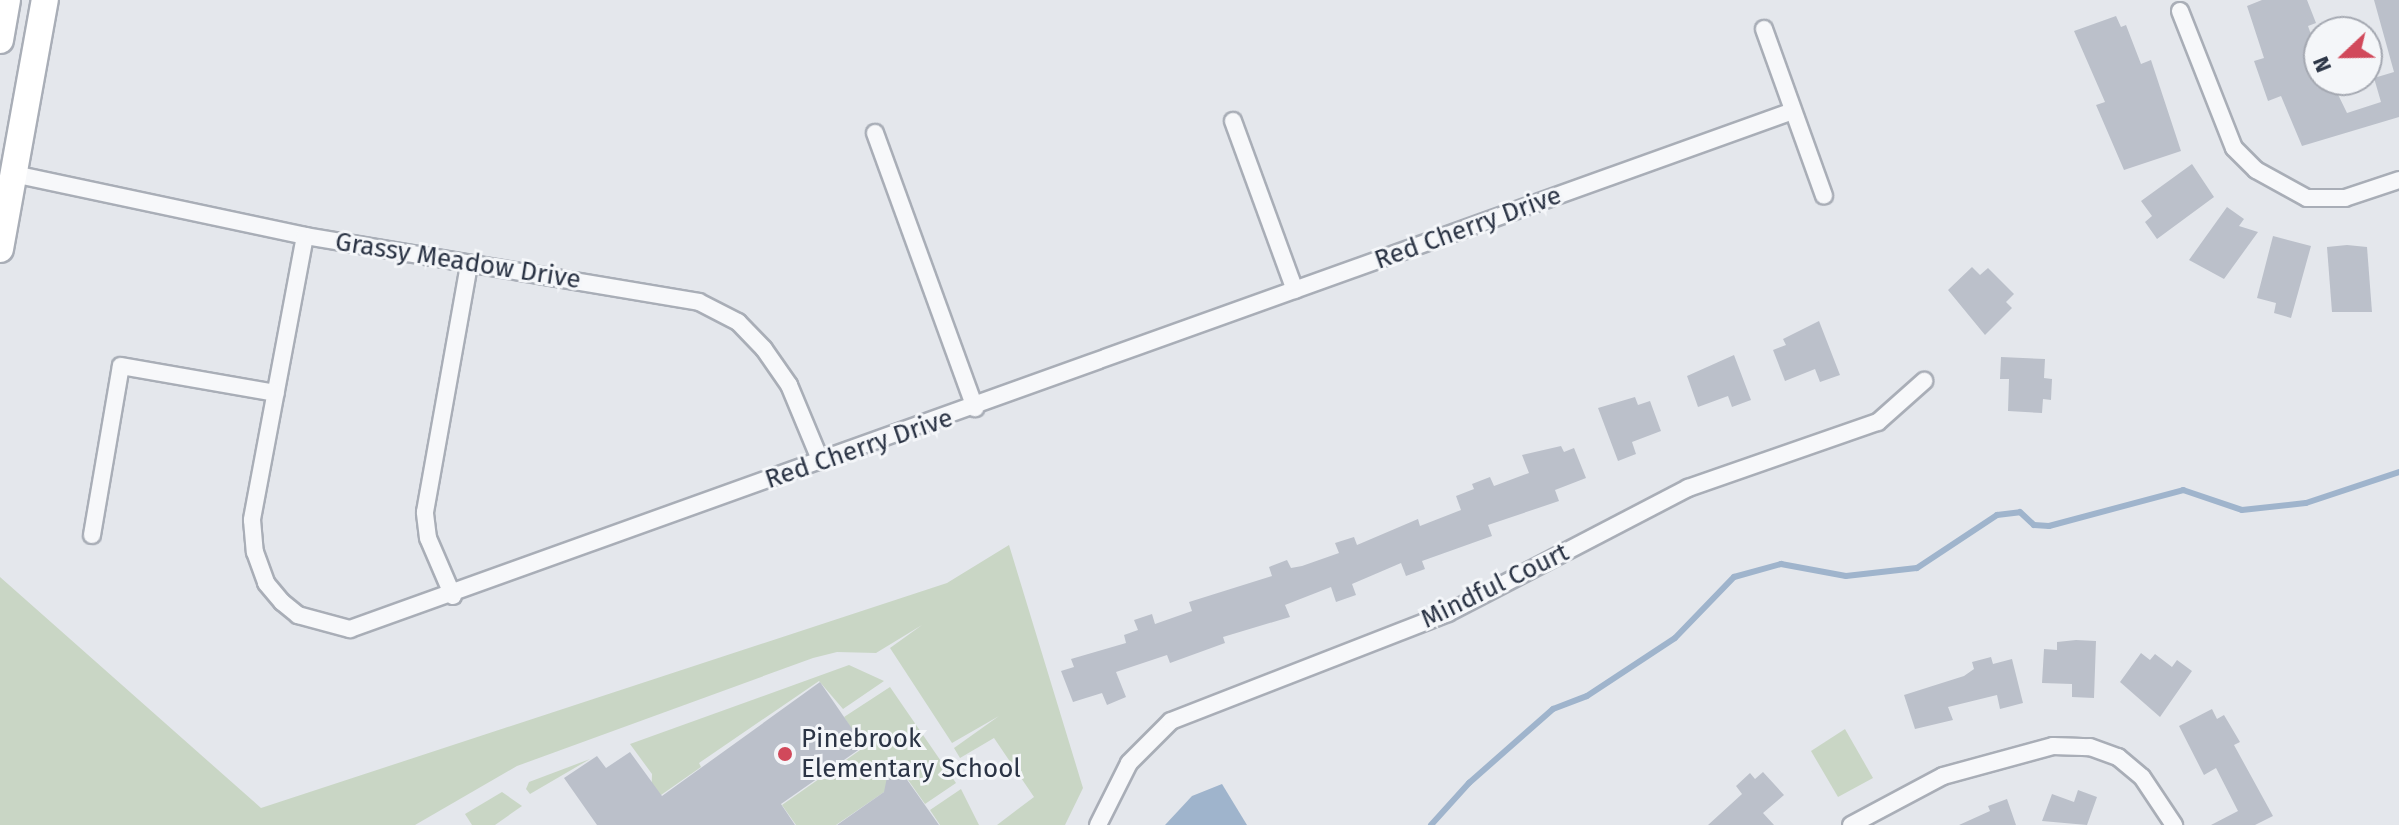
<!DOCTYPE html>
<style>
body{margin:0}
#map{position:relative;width:2399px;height:825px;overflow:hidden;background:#e4e7ec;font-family:"Fira Sans",sans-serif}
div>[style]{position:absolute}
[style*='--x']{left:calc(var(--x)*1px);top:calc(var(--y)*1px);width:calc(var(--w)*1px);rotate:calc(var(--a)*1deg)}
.green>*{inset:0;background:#c9d6c5}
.water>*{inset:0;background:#9fb4cc}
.stream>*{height:6px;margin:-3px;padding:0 3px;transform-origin:3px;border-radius:3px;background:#9fb4cc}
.building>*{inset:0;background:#bbc0ca}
.roads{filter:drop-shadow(2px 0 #a9aeb7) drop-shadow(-2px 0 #a9aeb7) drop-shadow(0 2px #a9aeb7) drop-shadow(0 -2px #a9aeb7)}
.street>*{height:16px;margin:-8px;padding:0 8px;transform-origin:8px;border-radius:8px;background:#f7f8fa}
.primary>*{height:26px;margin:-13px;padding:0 13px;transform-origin:13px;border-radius:13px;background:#fff}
.dots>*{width:22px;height:22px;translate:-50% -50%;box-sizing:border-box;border:4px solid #f4f6f9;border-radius:50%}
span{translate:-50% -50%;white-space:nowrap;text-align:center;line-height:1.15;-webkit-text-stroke:6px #f4f6f9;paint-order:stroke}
.street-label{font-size:26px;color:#2b3445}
.poi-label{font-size:26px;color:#2b3445}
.left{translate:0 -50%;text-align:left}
.north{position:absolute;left:2303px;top:16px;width:80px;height:80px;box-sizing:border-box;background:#f4f6f9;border:2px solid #a4a8b1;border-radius:50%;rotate:248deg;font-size:22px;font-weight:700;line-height:32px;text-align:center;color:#2b3445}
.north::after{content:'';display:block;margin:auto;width:28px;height:36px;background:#d1495b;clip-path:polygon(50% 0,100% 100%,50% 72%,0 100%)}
</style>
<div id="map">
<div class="green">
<div style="clip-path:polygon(1009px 545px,1083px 788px,1065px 825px,997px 825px,1034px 797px,994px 738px,960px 758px,954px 748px,999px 716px,952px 743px,890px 648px,922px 625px,876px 653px,837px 652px,813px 658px,517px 766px,415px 825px,0 825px,0 577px,261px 808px,947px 583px)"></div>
<div style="clip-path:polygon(849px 665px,884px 681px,843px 709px,819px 681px,699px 763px,701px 767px,651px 802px,652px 774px,630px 744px)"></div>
<div style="clip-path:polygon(890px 687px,956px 783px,925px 804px,906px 777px,836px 825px,796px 825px,782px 805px,863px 748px,844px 717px)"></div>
<div style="clip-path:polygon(1845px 729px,1873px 778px,1838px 797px,1811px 751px)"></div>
<div style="clip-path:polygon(590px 759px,530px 794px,526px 789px,529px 782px)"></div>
<div style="clip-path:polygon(961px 789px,979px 825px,940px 825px,930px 810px)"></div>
<div style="clip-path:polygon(502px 792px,522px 806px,495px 825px,472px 825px,465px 814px)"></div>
</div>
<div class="water">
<div style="clip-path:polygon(1222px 784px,1247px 825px,1165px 825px,1192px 796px)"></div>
</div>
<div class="stream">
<div style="--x:1431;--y:825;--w:57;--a:-47.9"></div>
<div style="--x:1469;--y:783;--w:112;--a:-41.4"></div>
<div style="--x:1553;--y:709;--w:36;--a:-21"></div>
<div style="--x:1587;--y:696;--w:105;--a:-33.4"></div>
<div style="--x:1675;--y:638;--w:85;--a:-46"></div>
<div style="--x:1734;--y:577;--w:49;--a:-15.5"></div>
<div style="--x:1781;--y:564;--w:66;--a:10.5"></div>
<div style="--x:1846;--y:576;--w:71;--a:-6.4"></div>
<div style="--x:1917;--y:568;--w:96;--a:-33.5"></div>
<div style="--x:1997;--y:515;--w:23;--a:-7"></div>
<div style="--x:2020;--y:512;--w:19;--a:43"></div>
<div style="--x:2034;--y:525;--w:15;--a:4"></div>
<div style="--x:2049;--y:526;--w:139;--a:-15"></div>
<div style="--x:2183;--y:490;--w:62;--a:18.7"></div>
<div style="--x:2242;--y:510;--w:64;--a:-6.2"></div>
<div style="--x:2306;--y:503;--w:98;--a:-18.4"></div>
</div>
<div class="building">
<div style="clip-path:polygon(2262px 0,2307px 0,2316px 23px,2308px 26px,2319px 57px,2319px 80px,2331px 80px,2347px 113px,2381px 102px,2374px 78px,2394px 72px,2374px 0,2399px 0,2399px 117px,2302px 146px,2281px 96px,2268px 101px,2254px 61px,2264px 58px,2247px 6px)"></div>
<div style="clip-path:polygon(2116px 16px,2121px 27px,2126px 25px,2141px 64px,2151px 60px,2181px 151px,2124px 170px,2096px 105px,2105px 102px,2074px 31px)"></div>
<div style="clip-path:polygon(2192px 164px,2214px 197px,2157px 239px,2145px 222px,2152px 216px,2141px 201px)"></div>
<div style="clip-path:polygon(2227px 207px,2244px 219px,2239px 226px,2258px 232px,2224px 279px,2189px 260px)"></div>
<div style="clip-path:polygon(2273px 236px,2311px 246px,2291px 318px,2274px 313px,2276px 303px,2257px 298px)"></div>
<div style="clip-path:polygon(2347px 245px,2367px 247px,2372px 312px,2332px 312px,2327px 247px)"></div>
<div style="clip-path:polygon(1972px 267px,1980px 275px,1988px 268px,2014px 294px,2006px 302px,2012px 308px,1985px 335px,1948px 290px)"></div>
<div style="clip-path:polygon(1819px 321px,1840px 375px,1820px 382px,1815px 369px,1785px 381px,1773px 350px,1786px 345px,1783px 339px)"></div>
<div style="clip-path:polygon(1734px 355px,1751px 400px,1732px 407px,1728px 396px,1698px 407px,1687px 376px)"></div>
<div style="clip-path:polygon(2001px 357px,2045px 359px,2044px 378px,2052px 379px,2051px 400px,2043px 399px,2042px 413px,2008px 411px,2009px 379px,2000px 379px)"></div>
<div style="clip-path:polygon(1635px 397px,1638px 405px,1650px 401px,1661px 431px,1632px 442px,1636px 454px,1618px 461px,1598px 408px)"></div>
<div style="clip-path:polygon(1561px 446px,1564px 452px,1574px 448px,1586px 478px,1555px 490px,1559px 501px,1488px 525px,1492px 536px,1422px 561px,1425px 569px,1406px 576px,1401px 563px,1352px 584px,1356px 595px,1336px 602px,1331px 587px,1285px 605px,1290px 617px,1223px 637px,1225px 643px,1170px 663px,1167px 655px,1116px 672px,1126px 697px,1107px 705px,1102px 693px,1073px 702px,1061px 671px,1074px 667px,1071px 659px,1126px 643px,1124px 635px,1138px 630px,1134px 620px,1152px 614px,1155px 624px,1192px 611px,1189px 602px,1272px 576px,1269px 567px,1287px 560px,1291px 568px,1302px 566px,1339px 553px,1335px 543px,1354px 537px,1357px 545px,1418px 519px,1420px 526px,1461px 510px,1456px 496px,1474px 489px,1472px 484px,1490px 477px,1494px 486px,1529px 473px,1522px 455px)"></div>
<div style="clip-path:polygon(2076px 640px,2096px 641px,2094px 698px,2072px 697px,2072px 684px,2042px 683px,2044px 649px,2057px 650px,2057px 642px)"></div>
<div style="clip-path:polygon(2141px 653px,2150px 660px,2155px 654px,2172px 667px,2177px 660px,2192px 671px,2160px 717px,2120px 682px)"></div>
<div style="clip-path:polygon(1991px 657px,1993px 664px,2012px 659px,2023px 703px,2000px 709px,1997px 695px,1948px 707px,1953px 720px,1915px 729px,1904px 695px,1964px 676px,1974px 669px,1972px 662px)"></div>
<div style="clip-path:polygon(820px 682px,864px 746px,781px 804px,795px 825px,597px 825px,564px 778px,597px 756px,606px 768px,630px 752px,662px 796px)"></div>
<div style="clip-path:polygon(2212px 709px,2217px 719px,2224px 715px,2240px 742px,2234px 745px,2273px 816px,2255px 825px,2211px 825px,2238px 811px,2216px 768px,2204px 775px,2179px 726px)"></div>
<div style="clip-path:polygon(891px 757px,939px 825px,837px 825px,884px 792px)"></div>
<div style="clip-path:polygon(1763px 772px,1784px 795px,1763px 813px,1774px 825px,1708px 825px,1742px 794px,1736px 786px,1750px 773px,1755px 779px)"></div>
<div style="clip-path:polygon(2078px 790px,2097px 797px,2087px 825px,2042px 821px,2052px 794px,2074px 802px)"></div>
<div style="clip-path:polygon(2007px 799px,2016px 825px,1959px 825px,1990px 811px,1988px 806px)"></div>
</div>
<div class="roads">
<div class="street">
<div style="--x:2180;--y:11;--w:147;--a:68.5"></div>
<div style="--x:2234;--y:148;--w:31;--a:45"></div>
<div style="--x:2256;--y:170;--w:58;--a:28.8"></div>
<div style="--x:2307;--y:198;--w:38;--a:0"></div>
<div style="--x:2345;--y:198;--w:57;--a:-18.4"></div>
<div style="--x:1764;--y:29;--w:177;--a:70.2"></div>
<div style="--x:1233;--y:121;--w:180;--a:69.9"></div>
<div style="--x:875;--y:133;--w:293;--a:70"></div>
<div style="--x:14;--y:174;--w:298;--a:12"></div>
<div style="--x:305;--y:236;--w:399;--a:9.5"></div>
<div style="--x:699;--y:302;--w:44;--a:27.1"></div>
<div style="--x:738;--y:322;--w:37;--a:46"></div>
<div style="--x:764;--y:349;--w:44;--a:55.2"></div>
<div style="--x:789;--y:385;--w:83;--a:67.4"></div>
<div style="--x:305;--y:236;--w:289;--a:100.6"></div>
<div style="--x:252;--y:520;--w:32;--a:85"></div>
<div style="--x:255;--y:552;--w:33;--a:70"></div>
<div style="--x:266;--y:583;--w:25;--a:50"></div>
<div style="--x:282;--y:602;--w:21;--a:39"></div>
<div style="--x:298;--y:615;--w:54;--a:15.1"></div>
<div style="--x:350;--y:629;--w:1533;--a:-19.75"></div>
<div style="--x:92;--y:535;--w:171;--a:-80.3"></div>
<div style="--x:121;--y:366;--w:157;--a:9.9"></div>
<div style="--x:453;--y:596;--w:63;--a:-113.3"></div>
<div style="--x:428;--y:538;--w:26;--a:-97"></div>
<div style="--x:425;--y:512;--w:252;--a:-79.9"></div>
<div style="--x:1098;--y:825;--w:69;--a:-63.4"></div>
<div style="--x:1129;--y:763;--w:59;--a:-45"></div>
<div style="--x:1171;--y:721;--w:297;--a:-21.3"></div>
<div style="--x:1448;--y:613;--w:271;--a:-27.5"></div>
<div style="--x:1688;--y:488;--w:201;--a:-19.2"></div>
<div style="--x:1878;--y:422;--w:62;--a:-41.7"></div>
<div style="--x:1851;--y:825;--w:104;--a:-28"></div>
<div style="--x:1943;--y:776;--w:114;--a:-15.3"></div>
<div style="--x:2053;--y:746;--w:37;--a:2"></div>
<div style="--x:2090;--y:747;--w:30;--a:20"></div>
<div style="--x:2118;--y:757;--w:31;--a:40"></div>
<div style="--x:2142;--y:777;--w:58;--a:56.3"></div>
</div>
<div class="primary">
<div style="--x:0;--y:40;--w:41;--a:-80.1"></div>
<div style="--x:0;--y:249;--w:253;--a:-79.8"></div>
</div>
</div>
<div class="dots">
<div style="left:785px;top:754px;background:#d1495b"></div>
</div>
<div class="street-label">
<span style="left:1468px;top:228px;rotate:-20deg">Red Cherry Drive</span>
<span style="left:458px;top:261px;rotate:9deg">Grassy Meadow Drive</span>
<span style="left:859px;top:449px;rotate:-19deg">Red Cherry Drive</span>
<span style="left:1495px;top:586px;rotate:-26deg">Mindful Court</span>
</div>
<div class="poi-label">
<span class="left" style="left:801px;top:754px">Pinebrook<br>Elementary School</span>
</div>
<div class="north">N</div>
</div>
